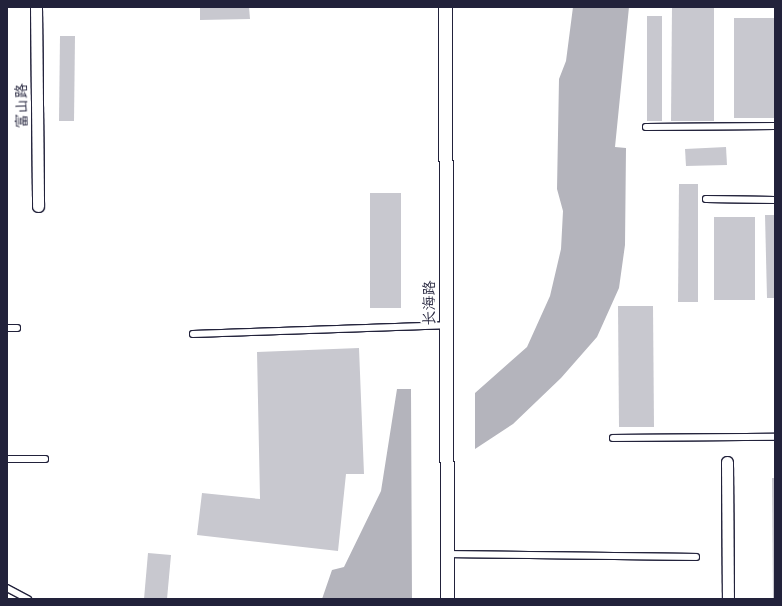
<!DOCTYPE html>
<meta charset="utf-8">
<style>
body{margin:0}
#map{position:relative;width:782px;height:606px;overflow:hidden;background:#fff;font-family:"Architects Daughter","LXGW WenKai TC",sans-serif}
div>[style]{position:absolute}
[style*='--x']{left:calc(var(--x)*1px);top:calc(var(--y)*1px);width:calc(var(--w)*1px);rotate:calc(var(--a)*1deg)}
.water>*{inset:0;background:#b4b4bc}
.building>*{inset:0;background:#c8c8cf}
.roads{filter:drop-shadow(1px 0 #22223b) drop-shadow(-1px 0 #22223b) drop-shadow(0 1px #22223b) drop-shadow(0 -1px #22223b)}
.service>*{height:5.5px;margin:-2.75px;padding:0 2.75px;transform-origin:2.75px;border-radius:2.75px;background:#fff}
.minor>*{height:11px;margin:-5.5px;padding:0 5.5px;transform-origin:5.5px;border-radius:5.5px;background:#fff}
.tertiary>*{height:13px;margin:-6.5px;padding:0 6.5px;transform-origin:6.5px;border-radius:6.5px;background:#fff}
span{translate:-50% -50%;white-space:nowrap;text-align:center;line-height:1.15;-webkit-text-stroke:3.5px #fff;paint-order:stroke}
.street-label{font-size:15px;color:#22223b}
.frame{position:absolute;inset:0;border:8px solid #22223b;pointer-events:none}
</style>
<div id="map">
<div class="water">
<div style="clip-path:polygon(573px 7px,629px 7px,615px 147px,626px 148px,625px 245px,619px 288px,597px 337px,561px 378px,513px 424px,475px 449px,475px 393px,527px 347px,550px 296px,561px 249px,563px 211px,557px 189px,559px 79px,566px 61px)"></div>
<div style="clip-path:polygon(397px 389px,411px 389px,412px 599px,322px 599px,332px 570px,344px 567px,381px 491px)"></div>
</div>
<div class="building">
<div style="clip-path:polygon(200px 7px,249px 7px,250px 19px,200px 20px)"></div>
<div style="clip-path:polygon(672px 7px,714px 7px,714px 121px,671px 121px)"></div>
<div style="clip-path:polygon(647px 16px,662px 16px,662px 121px,647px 121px)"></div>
<div style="clip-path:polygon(734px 18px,774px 18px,774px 118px,734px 118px)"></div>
<div style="clip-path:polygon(60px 36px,75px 36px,74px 121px,59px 121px)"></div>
<div style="clip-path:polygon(726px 147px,727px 165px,686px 166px,685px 149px)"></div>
<div style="clip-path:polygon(679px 184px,698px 184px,698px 302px,678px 302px)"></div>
<div style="clip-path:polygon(370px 193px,401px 193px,401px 308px,370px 308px)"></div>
<div style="clip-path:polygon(765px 215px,775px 215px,775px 298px,767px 298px)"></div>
<div style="clip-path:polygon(714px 217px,755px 217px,755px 300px,714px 300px)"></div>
<div style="clip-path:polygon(618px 306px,653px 306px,654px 427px,619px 427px)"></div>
<div style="clip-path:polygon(359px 348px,364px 474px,346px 474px,338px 551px,197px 535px,202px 493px,260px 499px,257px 352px)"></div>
<div style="clip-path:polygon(772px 478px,775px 478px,775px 599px,773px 599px)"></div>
<div style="clip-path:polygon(148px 553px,171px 555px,167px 599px,144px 599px)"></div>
</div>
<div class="roads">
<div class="service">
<div style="--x:646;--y:127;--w:129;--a:-0.4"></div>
<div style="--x:706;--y:199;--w:69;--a:0.8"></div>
<div style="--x:7;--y:328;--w:10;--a:0"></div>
<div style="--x:193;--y:334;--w:253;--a:-2"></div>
<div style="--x:613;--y:438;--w:162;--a:-0.4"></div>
<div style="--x:7;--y:459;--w:38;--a:0"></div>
<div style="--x:447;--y:554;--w:249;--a:0.7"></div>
<div style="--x:7;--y:588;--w:24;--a:28"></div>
</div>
<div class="minor">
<div style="--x:36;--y:7;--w:199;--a:89.4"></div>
<div style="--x:727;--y:462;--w:137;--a:89.6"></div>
</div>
<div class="tertiary">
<div style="--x:445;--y:7;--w:592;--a:89.81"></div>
</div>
</div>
<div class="street-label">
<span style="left:22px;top:106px;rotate:-91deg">富山路</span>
<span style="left:430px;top:303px;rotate:-90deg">长海路</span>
</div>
<div class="frame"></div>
</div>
